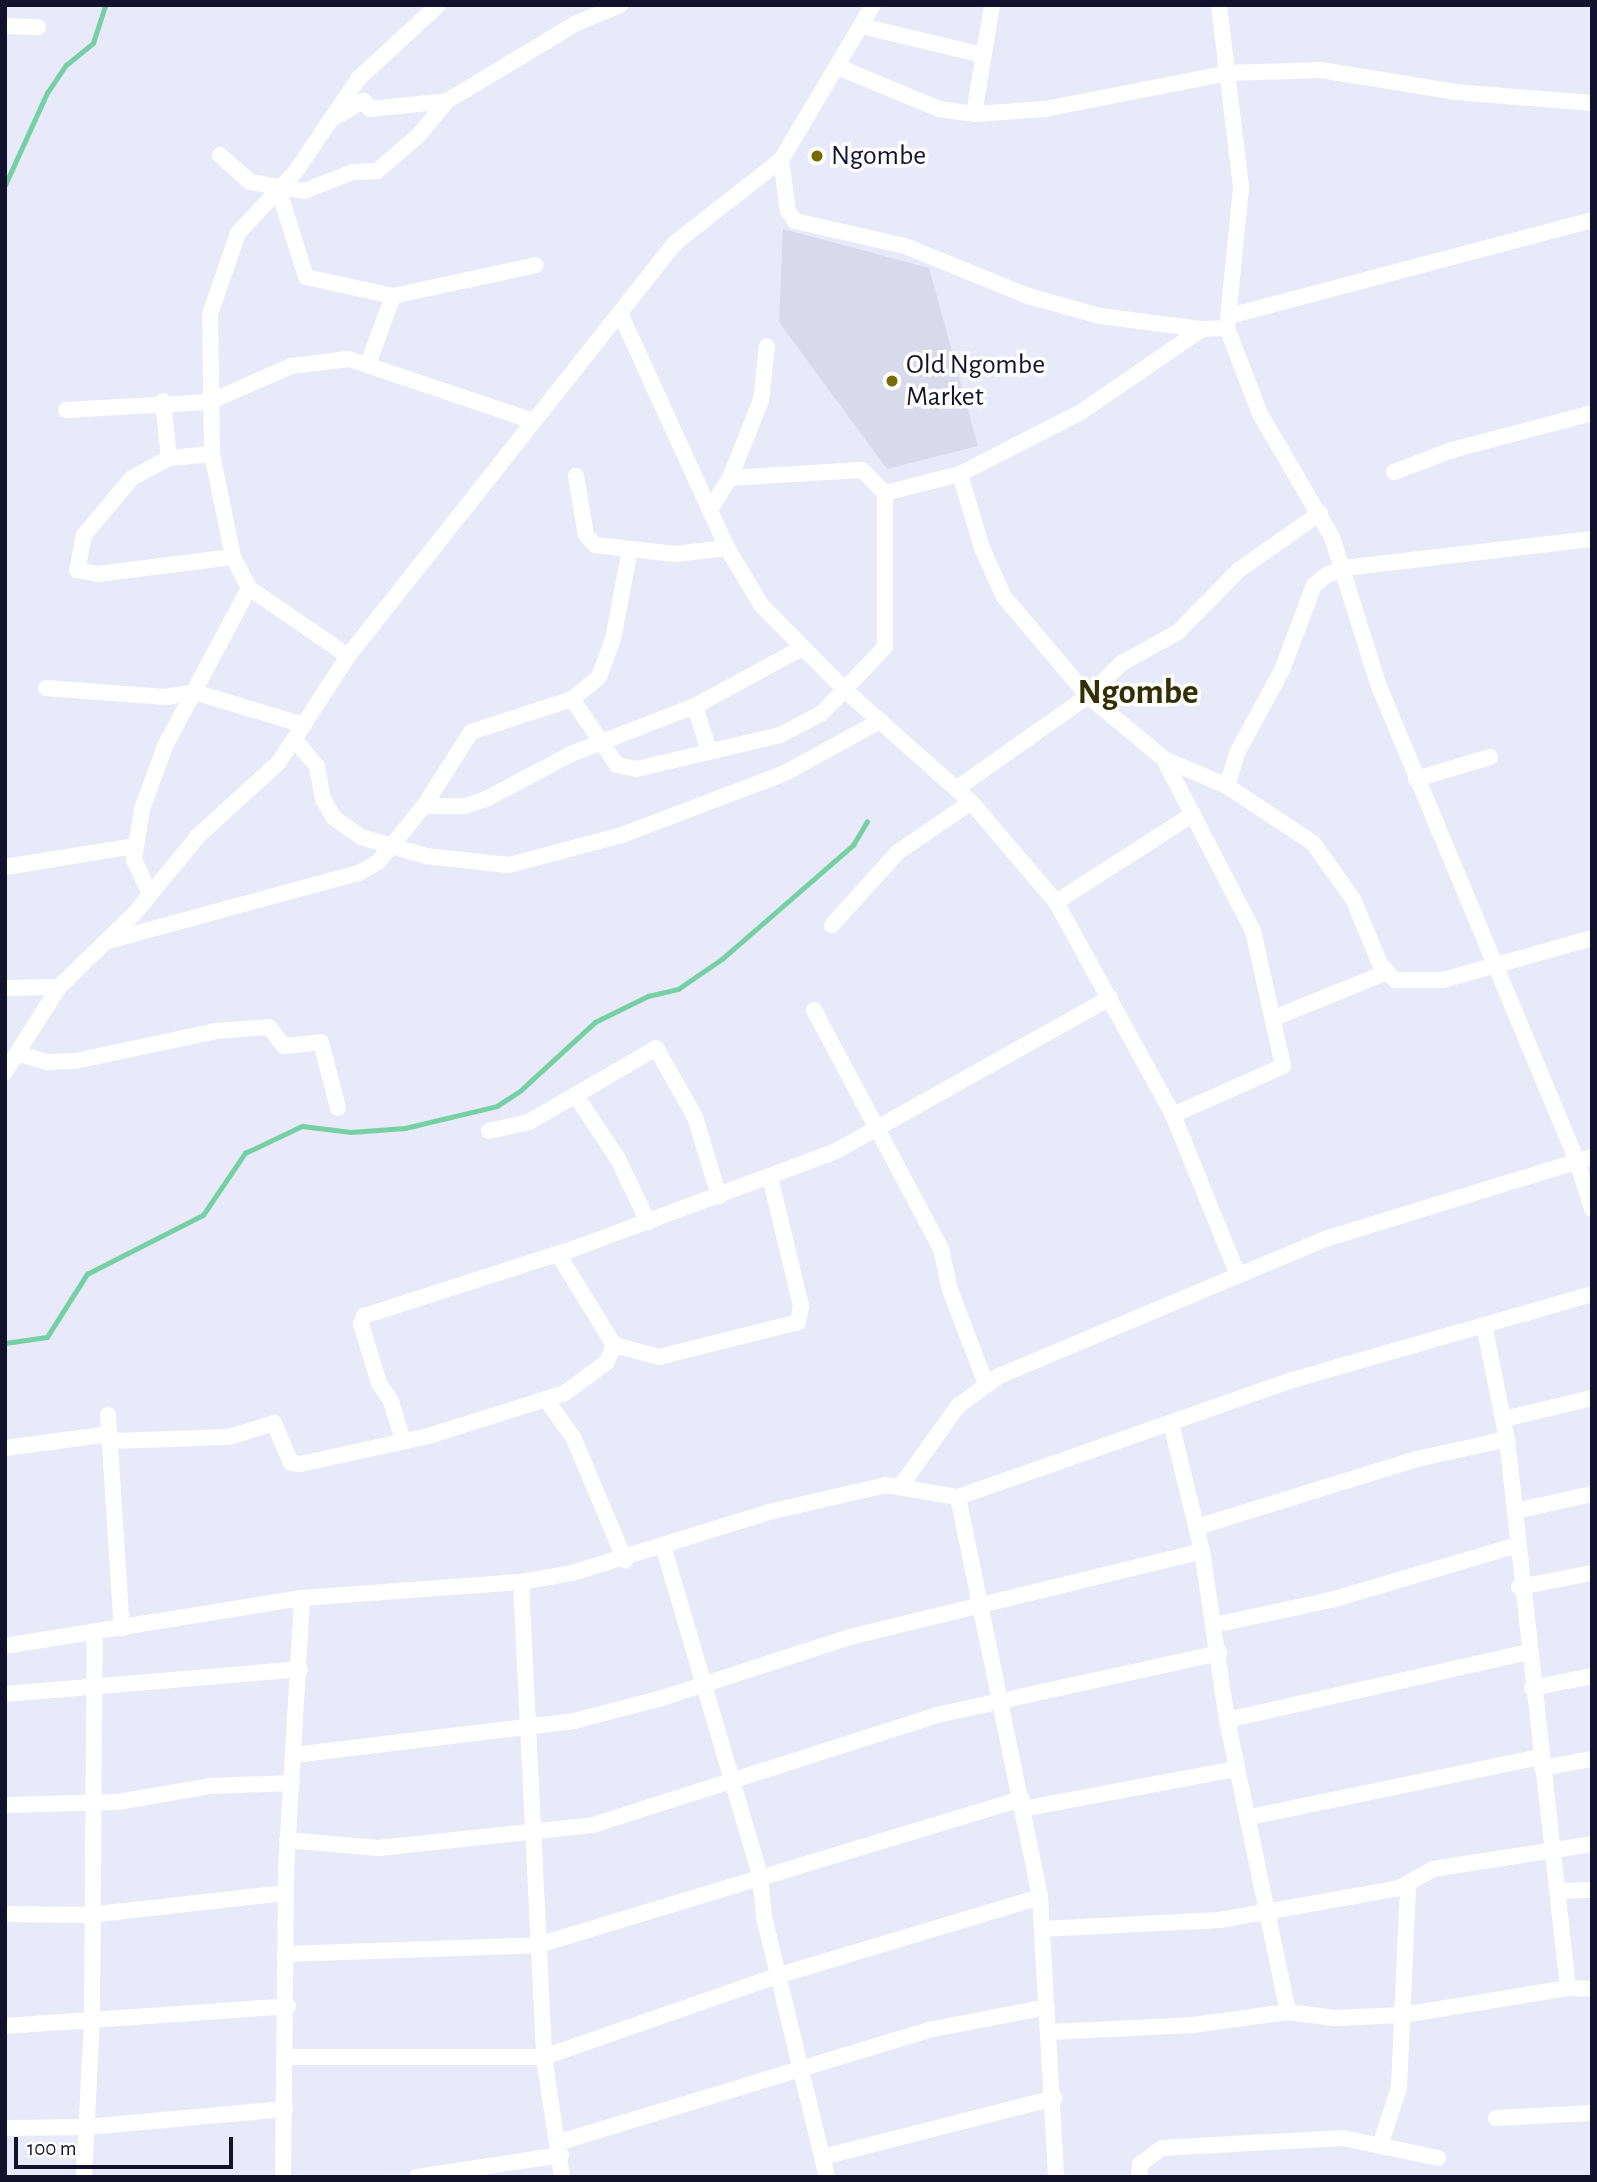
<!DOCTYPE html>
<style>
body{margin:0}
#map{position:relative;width:1597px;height:2182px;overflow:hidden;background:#e8e9f9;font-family:"Alegreya Sans",sans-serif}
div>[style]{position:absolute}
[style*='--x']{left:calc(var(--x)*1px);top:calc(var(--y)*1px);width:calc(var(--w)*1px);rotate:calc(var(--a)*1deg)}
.built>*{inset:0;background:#d8d9ea}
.stream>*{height:4.5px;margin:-2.25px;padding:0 2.25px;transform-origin:2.25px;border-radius:2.25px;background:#75d1a4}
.minor>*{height:16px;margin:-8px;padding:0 8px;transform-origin:8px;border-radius:8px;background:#fff}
.dots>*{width:19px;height:19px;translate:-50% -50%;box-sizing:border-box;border:4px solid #fff;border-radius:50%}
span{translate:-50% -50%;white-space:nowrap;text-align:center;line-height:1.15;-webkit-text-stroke:7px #fff;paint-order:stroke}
.poi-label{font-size:28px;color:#12122d}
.left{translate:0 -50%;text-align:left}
.district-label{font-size:35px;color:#342e02;font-weight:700}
.frame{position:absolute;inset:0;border:7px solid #12122d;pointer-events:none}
.scale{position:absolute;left:14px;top:2137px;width:219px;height:32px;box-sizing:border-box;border:4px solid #12122d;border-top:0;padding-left:9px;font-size:21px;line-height:24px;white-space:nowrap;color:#12122d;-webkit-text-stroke:5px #fff;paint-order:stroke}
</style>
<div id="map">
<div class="built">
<div style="clip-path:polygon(783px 229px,929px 268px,978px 446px,887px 469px,779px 322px)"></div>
</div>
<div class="stream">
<div style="--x:5;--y:185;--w:101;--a:-65.5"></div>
<div style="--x:47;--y:93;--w:34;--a:-56"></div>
<div style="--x:66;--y:65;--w:35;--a:-39"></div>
<div style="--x:93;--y:43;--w:40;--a:-72"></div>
<div style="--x:5;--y:1343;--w:42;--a:-8.1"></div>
<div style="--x:47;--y:1337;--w:75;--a:-57.6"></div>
<div style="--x:87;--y:1274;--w:130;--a:-27"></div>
<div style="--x:203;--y:1215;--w:75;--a:-55.9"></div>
<div style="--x:245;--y:1153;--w:63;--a:-25.3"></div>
<div style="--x:302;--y:1126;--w:49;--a:7"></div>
<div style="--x:351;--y:1132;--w:54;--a:-4.2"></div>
<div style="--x:405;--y:1128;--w:95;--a:-13.4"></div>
<div style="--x:497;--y:1106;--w:27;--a:-33"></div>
<div style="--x:520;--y:1091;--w:102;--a:-42.6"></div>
<div style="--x:595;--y:1022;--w:59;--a:-26.1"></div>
<div style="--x:648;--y:996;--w:31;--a:-13"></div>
<div style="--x:678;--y:989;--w:53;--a:-34.3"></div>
<div style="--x:722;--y:959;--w:174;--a:-41"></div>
<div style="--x:853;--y:845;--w:27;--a:-59"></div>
</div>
<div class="minor">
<div style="--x:1219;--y:5;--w:184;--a:83.1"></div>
<div style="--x:1241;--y:188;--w:141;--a:95.7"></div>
<div style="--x:1227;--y:328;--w:92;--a:69"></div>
<div style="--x:1260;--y:414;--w:143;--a:59.7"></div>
<div style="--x:1332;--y:537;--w:154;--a:72.6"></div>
<div style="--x:1378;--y:684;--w:517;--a:67.35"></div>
<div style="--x:1577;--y:1161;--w:50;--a:72.6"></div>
<div style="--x:5;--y:26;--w:33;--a:2"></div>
<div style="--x:862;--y:26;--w:124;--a:13.5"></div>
<div style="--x:838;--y:67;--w:109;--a:22.6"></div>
<div style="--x:939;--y:109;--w:35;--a:8"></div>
<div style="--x:974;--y:114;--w:71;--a:-4"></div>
<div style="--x:1045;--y:109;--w:187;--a:-11.1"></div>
<div style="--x:1228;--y:73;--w:93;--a:-1.8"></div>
<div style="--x:1321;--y:70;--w:136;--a:9.3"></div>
<div style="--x:1455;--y:92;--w:137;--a:4.6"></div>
<div style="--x:974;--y:114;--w:110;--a:-80.6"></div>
<div style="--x:333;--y:118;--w:35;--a:-29"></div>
<div style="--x:364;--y:101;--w:10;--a:53"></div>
<div style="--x:370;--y:109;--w:77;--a:-5.9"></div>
<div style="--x:220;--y:155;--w:40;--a:42"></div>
<div style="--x:250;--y:182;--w:55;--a:9.5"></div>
<div style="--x:304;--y:191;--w:53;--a:-21.2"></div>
<div style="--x:353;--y:172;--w:24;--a:-2"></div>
<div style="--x:377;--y:171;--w:54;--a:-40.5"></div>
<div style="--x:418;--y:136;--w:45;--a:-50.4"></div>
<div style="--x:447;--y:101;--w:152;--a:-31"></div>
<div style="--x:577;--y:23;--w:47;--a:-22.7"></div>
<div style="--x:781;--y:160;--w:51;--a:82.2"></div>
<div style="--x:788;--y:211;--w:12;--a:55"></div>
<div style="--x:795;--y:221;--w:113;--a:12.8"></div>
<div style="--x:905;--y:246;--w:133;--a:22.1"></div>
<div style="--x:1028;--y:296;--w:75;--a:15.5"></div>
<div style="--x:1100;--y:316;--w:103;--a:7.3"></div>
<div style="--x:278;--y:188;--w:93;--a:72.5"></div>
<div style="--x:306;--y:277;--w:89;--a:12.3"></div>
<div style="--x:620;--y:313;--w:258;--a:65.5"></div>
<div style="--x:727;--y:548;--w:68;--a:58.9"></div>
<div style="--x:762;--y:606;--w:120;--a:45.3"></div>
<div style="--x:846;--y:691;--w:167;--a:41.6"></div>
<div style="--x:971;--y:802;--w:131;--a:49.6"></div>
<div style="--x:1056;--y:902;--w:243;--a:61.2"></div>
<div style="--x:1173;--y:1115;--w:170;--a:67.9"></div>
<div style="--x:1229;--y:316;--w:375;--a:-14.8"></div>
<div style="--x:368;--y:364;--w:72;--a:-69.8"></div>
<div style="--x:393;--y:296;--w:146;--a:-12.2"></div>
<div style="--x:163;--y:401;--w:57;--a:84"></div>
<div style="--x:66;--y:410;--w:143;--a:-3.2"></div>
<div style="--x:209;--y:402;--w:90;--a:-23.7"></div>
<div style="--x:291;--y:366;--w:58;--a:-6.9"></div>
<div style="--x:349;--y:359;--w:194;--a:18.6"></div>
<div style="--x:212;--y:454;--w:43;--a:174.7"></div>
<div style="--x:169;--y:458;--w:42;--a:151.6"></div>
<div style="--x:132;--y:478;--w:75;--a:130.1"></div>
<div style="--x:84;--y:535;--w:36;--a:101"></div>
<div style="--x:77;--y:570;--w:21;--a:11"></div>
<div style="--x:98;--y:574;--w:136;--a:-7.2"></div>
<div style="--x:1394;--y:472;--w:62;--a:-20.8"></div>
<div style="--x:1452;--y:450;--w:145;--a:-14.8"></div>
<div style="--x:576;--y:476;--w:60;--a:80.4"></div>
<div style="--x:586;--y:535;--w:13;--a:48"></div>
<div style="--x:595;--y:545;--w:81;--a:6.4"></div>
<div style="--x:675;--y:554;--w:52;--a:-6.6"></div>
<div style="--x:730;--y:478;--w:132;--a:-3.5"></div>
<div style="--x:862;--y:470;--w:33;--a:45"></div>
<div style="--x:885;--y:493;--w:77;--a:-14.2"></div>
<div style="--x:711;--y:508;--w:36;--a:-58"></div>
<div style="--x:730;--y:478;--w:84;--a:-68.3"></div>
<div style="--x:761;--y:400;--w:54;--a:-83.7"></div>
<div style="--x:348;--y:656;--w:120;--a:-145.5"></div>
<div style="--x:249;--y:588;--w:35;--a:-117"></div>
<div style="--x:233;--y:557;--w:105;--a:-101.5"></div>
<div style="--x:212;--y:454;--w:140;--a:-90.8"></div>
<div style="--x:210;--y:314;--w:86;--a:-70.9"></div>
<div style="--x:238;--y:233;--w:85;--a:-46.9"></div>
<div style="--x:296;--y:171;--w:112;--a:-55.9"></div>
<div style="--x:359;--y:78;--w:108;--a:-42.7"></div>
<div style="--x:46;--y:688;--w:120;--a:4.3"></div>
<div style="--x:166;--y:697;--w:28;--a:-10"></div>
<div style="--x:194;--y:692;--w:115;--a:16.7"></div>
<div style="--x:572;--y:699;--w:80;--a:55.7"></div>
<div style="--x:617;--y:765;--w:20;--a:11"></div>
<div style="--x:637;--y:769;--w:147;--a:-13.4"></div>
<div style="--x:780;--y:735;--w:47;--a:-27.6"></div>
<div style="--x:822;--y:713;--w:91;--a:-46.3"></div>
<div style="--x:885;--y:647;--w:154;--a:-90"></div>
<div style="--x:695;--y:706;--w:47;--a:72.7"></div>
<div style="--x:295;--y:740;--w:34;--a:50"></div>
<div style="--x:317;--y:766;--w:34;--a:80"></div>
<div style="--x:323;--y:799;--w:22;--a:60"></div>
<div style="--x:334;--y:818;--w:33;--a:35"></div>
<div style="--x:361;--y:837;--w:68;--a:16.3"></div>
<div style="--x:426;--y:856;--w:83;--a:6.2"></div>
<div style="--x:509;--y:865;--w:117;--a:-14.9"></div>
<div style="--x:622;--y:835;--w:172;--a:-20.8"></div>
<div style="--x:783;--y:774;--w:111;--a:-28.7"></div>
<div style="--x:1164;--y:759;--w:69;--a:23.2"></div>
<div style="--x:1227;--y:786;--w:103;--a:33.5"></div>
<div style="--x:1313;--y:843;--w:69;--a:54.5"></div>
<div style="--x:1353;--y:899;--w:70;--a:67.4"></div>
<div style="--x:1380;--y:964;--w:22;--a:47"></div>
<div style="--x:1395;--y:980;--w:48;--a:0"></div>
<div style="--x:1443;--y:980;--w:155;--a:-15.7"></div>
<div style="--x:1416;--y:779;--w:77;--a:-16.6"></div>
<div style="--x:1227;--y:786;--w:34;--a:-73"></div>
<div style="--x:1237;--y:753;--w:94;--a:-61.5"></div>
<div style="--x:1282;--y:670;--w:91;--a:-69.4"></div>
<div style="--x:1314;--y:585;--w:16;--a:-38"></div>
<div style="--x:1327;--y:575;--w:18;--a:-22"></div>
<div style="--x:1344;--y:568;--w:250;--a:-6.7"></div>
<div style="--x:956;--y:789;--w:161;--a:-35.2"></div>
<div style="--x:1088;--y:696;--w:47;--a:-44.1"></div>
<div style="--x:1122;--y:663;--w:64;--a:-29"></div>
<div style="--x:1178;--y:632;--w:87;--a:-45.5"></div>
<div style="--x:1239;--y:570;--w:99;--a:-35.1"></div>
<div style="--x:424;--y:806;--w:41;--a:0"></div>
<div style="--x:465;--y:806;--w:22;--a:-18"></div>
<div style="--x:486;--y:799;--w:96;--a:-27.9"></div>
<div style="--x:571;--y:754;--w:133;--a:-21.2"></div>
<div style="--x:695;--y:706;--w:122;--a:-28.5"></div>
<div style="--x:5;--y:867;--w:132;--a:-9.2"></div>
<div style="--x:150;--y:894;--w:38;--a:-115"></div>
<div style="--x:134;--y:859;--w:51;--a:-80.9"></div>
<div style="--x:142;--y:809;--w:67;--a:-69.9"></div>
<div style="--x:165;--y:746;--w:179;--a:-62"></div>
<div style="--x:1056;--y:902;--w:163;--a:-32.7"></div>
<div style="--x:832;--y:925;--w:98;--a:-47.9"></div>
<div style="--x:898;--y:852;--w:88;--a:-34.4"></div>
<div style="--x:108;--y:941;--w:260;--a:-15.2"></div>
<div style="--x:359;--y:873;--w:22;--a:-30"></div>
<div style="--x:378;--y:862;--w:72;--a:-50.6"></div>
<div style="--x:424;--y:806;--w:88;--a:-57.6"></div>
<div style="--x:471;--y:732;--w:106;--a:-18.1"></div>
<div style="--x:572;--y:699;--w:35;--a:-39"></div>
<div style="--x:599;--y:677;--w:40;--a:-69.8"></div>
<div style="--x:613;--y:639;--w:91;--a:-79.2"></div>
<div style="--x:5;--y:988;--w:54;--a:-1.1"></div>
<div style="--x:814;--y:1010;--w:271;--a:62"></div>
<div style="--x:941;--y:1249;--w:42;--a:77.6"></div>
<div style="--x:950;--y:1290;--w:101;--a:69"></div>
<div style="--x:1274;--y:1018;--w:120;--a:-22.1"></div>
<div style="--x:17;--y:1053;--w:30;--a:17"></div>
<div style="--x:46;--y:1062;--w:29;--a:-2"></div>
<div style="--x:75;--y:1061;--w:144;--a:-12"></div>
<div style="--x:216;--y:1031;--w:53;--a:-4.3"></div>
<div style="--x:269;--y:1027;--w:24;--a:52"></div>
<div style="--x:284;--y:1046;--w:37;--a:-6"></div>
<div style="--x:321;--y:1042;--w:68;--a:75.6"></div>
<div style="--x:5;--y:1072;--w:101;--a:-57.6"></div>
<div style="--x:59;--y:987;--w:106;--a:-44.2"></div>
<div style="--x:135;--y:913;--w:99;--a:-50.7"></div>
<div style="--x:198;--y:836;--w:110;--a:-42.4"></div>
<div style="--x:279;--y:762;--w:126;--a:-56.9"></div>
<div style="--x:348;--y:656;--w:527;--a:-51.63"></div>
<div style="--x:675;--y:243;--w:135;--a:-38.1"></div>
<div style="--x:781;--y:160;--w:180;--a:-59.3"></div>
<div style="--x:576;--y:1096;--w:76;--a:56.3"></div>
<div style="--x:618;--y:1159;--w:70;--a:64.5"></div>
<div style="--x:1173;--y:1115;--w:120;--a:-24"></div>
<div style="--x:1283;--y:1066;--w:138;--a:-102.5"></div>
<div style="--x:1253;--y:931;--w:194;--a:-117.4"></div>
<div style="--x:1164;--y:759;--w:99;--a:-140.3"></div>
<div style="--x:1088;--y:696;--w:130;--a:-130.3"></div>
<div style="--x:1004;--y:597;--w:54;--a:-114.2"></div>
<div style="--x:982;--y:548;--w:77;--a:-106.6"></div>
<div style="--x:960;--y:474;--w:136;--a:-27.1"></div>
<div style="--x:1081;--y:412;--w:147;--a:-34.4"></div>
<div style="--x:1202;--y:329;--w:25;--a:-2"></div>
<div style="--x:489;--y:1131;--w:41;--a:-12.7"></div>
<div style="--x:529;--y:1122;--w:147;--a:-30.2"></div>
<div style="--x:656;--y:1048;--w:79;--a:60.5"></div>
<div style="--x:695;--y:1117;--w:83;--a:73.1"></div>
<div style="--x:1484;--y:1325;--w:116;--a:78.6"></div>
<div style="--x:1507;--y:1439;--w:552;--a:83.66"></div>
<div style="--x:614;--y:1345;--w:47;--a:14.9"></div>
<div style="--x:659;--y:1357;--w:143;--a:-14.1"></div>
<div style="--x:798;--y:1322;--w:16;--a:-79"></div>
<div style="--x:801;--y:1306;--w:133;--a:-103.5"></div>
<div style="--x:547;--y:1401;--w:44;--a:54.2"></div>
<div style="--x:573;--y:1437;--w:134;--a:67.1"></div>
<div style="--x:108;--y:1415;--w:214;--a:86.3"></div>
<div style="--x:1504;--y:1419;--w:90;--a:-13.4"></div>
<div style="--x:1171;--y:1423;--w:132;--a:76.4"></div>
<div style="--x:1202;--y:1551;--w:171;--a:81.6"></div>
<div style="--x:1227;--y:1720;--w:298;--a:78.2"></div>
<div style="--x:112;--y:1441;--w:117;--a:-2"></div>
<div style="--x:229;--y:1437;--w:47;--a:-17.3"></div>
<div style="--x:274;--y:1423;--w:43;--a:67"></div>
<div style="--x:291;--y:1463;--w:9;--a:6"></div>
<div style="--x:300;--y:1464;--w:131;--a:-12.3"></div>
<div style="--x:428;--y:1436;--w:144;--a:-17.4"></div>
<div style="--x:565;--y:1393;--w:52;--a:-36.4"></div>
<div style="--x:607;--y:1362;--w:18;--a:-68"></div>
<div style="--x:614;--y:1345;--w:107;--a:-121.6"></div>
<div style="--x:403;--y:1441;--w:42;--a:-106.7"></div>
<div style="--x:391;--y:1401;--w:22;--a:-124"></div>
<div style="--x:379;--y:1383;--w:62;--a:-107"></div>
<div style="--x:361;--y:1324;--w:9;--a:-69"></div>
<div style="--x:364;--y:1316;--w:219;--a:-17.8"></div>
<div style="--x:573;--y:1249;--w:281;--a:-20.4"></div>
<div style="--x:836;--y:1151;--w:314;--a:-29.2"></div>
<div style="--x:5;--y:1448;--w:106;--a:-7.6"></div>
<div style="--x:900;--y:1487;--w:100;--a:-54.4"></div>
<div style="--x:958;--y:1406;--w:51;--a:-36.2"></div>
<div style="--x:999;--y:1376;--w:350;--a:-22.8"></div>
<div style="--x:1322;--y:1240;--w:282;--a:-17.1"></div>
<div style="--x:958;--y:1497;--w:408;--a:78.4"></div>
<div style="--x:1040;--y:1897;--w:280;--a:86.7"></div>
<div style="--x:1515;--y:1511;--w:79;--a:-12.4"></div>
<div style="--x:1197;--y:1527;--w:230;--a:-17.2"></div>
<div style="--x:1417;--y:1459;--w:92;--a:-12.5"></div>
<div style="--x:664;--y:1549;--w:341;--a:73.6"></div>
<div style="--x:760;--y:1876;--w:41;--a:84.4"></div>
<div style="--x:764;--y:1917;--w:268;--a:76.4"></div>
<div style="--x:521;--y:1582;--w:476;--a:87.2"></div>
<div style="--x:544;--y:2057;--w:121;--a:81.5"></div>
<div style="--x:1519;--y:1587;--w:74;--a:-10.9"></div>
<div style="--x:1214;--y:1625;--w:120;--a:-12.1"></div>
<div style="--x:1331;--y:1600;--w:192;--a:-16.4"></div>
<div style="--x:5;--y:1646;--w:301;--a:-9.2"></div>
<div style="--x:302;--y:1598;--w:220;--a:-4.2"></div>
<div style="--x:521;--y:1582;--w:52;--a:-10"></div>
<div style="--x:572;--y:1573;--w:206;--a:-17.2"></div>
<div style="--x:769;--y:1512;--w:120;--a:-13"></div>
<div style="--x:886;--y:1485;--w:73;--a:9.5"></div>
<div style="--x:958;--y:1497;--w:351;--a:-19.3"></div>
<div style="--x:1289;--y:1381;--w:315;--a:-16"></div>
<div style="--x:1532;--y:1688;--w:61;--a:-11.3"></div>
<div style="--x:5;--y:1694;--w:296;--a:-4.8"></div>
<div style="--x:1227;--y:1720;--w:309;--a:-12.7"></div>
<div style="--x:294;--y:1755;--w:282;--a:-6.9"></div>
<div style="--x:574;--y:1721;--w:91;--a:-14.6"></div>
<div style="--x:662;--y:1698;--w:198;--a:-18"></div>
<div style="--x:850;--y:1637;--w:362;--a:-13.7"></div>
<div style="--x:1542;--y:1768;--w:51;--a:-10.2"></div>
<div style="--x:5;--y:1805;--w:113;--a:-1.5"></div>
<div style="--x:118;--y:1802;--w:93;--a:-9.9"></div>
<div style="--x:210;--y:1786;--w:82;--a:-2.1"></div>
<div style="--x:1022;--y:1809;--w:218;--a:-10.6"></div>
<div style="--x:1250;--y:1817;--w:297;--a:-11.7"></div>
<div style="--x:287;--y:1840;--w:92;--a:5"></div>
<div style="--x:379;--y:1848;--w:215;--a:-6.1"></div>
<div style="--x:593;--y:1825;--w:361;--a:-17.7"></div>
<div style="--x:937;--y:1715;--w:289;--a:-12.4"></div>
<div style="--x:1558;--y:1891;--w:34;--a:-2"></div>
<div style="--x:5;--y:1914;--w:84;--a:0.7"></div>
<div style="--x:89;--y:1915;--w:198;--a:-6.4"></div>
<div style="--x:1042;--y:1929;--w:178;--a:-2.9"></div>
<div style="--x:1220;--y:1920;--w:182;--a:-10.1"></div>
<div style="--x:1399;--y:1888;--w:39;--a:-29"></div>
<div style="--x:1433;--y:1869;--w:161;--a:-8.9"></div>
<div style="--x:285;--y:1954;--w:253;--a:-2"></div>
<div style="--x:538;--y:1945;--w:505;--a:-16.82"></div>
<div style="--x:5;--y:2026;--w:284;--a:-4"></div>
<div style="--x:1050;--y:2032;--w:143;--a:-2.8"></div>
<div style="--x:1193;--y:2025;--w:96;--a:-7.8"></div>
<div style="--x:1288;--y:2012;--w:47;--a:7.3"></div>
<div style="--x:1335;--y:2018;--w:68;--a:-2.5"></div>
<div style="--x:1403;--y:2015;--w:167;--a:-9.3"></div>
<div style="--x:1568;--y:1988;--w:24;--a:2"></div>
<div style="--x:284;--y:2057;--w:260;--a:0"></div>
<div style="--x:544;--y:2057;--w:250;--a:-19.2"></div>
<div style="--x:780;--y:1975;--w:271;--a:-16.7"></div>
<div style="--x:1496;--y:2118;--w:96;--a:-3"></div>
<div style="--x:5;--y:2128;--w:82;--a:-0.7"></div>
<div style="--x:87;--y:2127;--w:199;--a:-5.2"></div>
<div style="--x:560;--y:2142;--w:385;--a:-16.9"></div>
<div style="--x:928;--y:2030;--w:121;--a:-10.9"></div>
<div style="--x:1380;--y:2146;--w:62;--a:-72.1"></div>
<div style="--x:1399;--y:2087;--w:201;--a:-87.4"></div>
<div style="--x:823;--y:2157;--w:239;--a:-14.3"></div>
<div style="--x:84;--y:2177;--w:159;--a:-87.1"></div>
<div style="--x:92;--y:2018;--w:384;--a:-89.6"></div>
<div style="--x:283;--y:2177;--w:307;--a:-89.4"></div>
<div style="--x:286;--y:1870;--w:272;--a:-86.6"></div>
<div style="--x:417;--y:2177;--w:146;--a:-8.7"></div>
<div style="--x:1139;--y:2177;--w:13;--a:-86"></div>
<div style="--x:1140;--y:2164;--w:27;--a:-36"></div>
<div style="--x:1162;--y:2148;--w:181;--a:-3.2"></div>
<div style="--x:1343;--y:2138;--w:97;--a:11.9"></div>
</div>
<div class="dots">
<div style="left:817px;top:156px;background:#766a01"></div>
<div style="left:892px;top:381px;background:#766a01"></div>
</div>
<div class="poi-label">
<span class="left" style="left:831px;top:156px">Ngombe</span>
<span class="left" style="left:906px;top:381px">Old Ngombe<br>Market</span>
</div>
<div class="district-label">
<span style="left:1138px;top:693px">Ngombe</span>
</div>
<div class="frame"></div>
<div class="scale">100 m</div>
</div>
